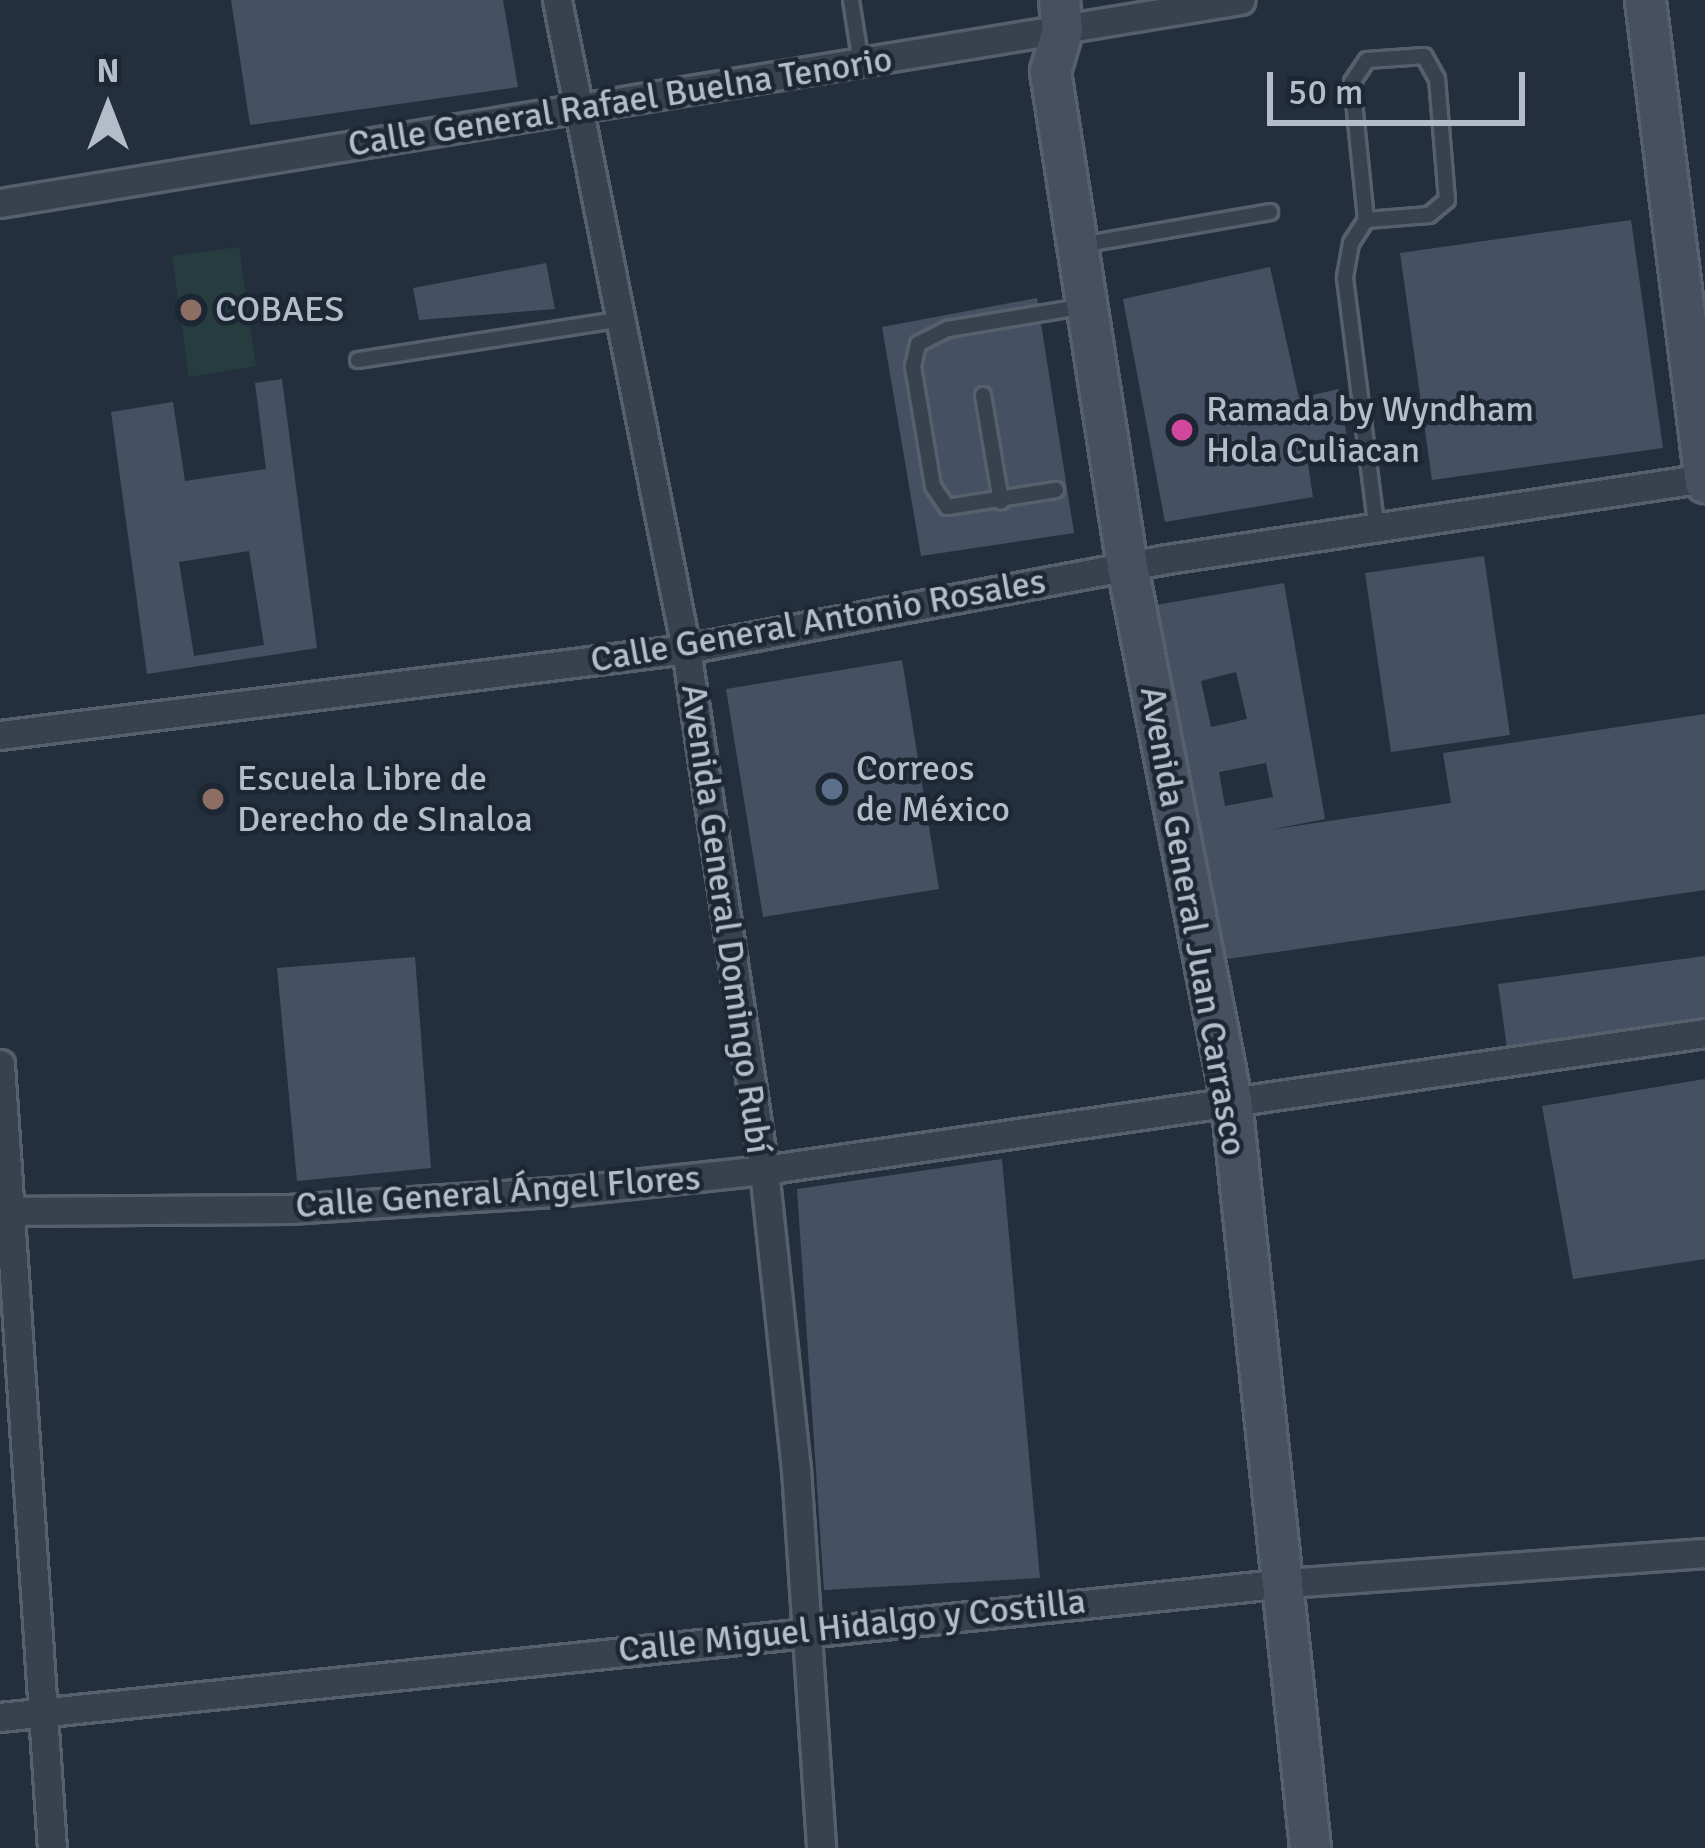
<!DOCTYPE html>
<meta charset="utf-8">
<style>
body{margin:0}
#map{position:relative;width:1705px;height:1848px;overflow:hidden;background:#242f3e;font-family:Signika,sans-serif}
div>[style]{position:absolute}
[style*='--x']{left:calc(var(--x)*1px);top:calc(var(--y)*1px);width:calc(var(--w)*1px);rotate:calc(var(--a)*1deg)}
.green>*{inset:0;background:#263c3f}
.building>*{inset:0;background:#455162}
.roads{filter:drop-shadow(3px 0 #565f6c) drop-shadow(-3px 0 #565f6c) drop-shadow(0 3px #565f6c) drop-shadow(0 -3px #565f6c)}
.lane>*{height:14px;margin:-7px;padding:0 7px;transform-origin:7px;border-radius:7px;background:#38414e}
.street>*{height:27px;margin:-13.5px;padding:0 13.5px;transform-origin:13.5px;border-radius:13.5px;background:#38414e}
.secondary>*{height:39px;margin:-19.5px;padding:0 19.5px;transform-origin:19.5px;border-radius:19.5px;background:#465061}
.dots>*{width:33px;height:33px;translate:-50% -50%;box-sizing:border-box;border:6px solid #1d2633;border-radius:50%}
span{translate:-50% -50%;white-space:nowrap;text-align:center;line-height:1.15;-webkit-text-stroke:9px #1d2633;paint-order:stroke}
.street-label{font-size:36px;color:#b4bcc9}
.poi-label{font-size:36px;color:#b4bcc9}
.left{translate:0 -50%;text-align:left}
.north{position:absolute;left:48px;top:48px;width:120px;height:120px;-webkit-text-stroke:9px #1d2633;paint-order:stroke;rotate:0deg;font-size:33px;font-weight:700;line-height:48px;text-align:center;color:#b4bcc9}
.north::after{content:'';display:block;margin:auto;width:42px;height:54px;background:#b4bcc9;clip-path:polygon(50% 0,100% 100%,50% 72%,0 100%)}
.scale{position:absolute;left:1267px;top:72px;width:258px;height:54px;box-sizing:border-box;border:6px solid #b4bcc9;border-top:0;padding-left:15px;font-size:36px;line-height:42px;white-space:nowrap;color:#b4bcc9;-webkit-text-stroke:9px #1d2633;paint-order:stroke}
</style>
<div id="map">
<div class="green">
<div style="clip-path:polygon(239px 247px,256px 366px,189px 377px,172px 256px)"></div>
</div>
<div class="building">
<div style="clip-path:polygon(231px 0,503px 0,518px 87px,250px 125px)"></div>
<div style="clip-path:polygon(1631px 220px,1663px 448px,1432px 480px,1400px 253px)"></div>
<div style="clip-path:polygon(546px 263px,555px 309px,419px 320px,413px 288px)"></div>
<div style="clip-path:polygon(1270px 267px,1299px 398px,1339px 389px,1349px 450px,1307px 458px,1313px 497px,1165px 522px,1123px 299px)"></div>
<div style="clip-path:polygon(1037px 298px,1074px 533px,921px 556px,882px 327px)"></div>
<div style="clip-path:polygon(evenodd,282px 379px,317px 648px,147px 674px,111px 412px,173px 402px,185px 481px,266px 469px,255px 383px,282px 379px,249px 551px,264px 645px,194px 656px,179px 562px,249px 551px)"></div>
<div style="clip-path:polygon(1484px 556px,1510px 735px,1391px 752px,1365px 573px)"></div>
<div style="clip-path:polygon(evenodd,1284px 583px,1325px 819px,1269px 830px,1451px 803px,1443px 753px,1705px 714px,1705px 890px,1207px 962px,1150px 606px,1284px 583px,1236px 672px,1247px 719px,1211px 727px,1201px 681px,1236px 672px,1284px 583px,1266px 763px,1273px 797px,1225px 806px,1219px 772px,1266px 763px)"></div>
<div style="clip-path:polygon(902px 660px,939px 889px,763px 917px,726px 689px)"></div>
<div style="clip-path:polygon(1705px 956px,1705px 1027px,1508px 1055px,1498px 984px)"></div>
<div style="clip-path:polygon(415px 957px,431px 1168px,297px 1181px,277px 968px)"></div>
<div style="clip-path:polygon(1705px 1079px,1705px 1259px,1573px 1279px,1542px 1106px)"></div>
<div style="clip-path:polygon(1002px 1159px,1040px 1578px,824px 1590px,797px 1189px)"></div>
</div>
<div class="roads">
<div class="lane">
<div style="--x:851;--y:0;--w:64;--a:81"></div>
<div style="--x:1366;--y:220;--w:63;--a:-4.5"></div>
<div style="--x:1429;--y:215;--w:23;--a:-40"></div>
<div style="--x:1447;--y:200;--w:121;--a:-94.7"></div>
<div style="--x:1437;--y:79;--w:26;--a:-119"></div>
<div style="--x:1424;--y:56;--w:57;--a:176"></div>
<div style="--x:1367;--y:60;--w:27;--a:124"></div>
<div style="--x:1352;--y:82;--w:139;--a:84.2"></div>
<div style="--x:1366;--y:220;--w:27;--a:123"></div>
<div style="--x:1351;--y:243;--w:36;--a:100"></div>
<div style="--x:1345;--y:278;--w:248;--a:82.8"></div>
<div style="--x:1081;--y:245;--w:192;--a:-9.9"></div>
<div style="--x:358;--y:360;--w:267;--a:-8.8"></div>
<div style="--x:983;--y:395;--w:108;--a:80.4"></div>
<div style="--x:1056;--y:490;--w:110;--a:171.1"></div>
<div style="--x:947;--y:507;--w:25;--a:-124"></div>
<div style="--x:933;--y:486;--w:122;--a:-99.5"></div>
<div style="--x:913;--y:366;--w:23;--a:-77"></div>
<div style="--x:918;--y:344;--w:34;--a:-27"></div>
<div style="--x:948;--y:329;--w:139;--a:-9.5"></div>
</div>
<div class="street">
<div style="--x:557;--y:0;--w:662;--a:78.76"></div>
<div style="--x:686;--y:649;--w:527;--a:81.49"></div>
<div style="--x:764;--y:1170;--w:301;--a:83.9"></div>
<div style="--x:796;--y:1469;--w:380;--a:86.2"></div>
<div style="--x:0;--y:203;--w:1257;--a:-9.3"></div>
<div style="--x:0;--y:735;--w:691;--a:-7.15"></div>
<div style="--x:686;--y:649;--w:489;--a:-10.6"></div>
<div style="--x:1167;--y:559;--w:544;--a:-8.56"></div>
<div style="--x:0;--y:1064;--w:786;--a:86.21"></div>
<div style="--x:0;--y:1211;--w:289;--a:-0.4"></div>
<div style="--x:289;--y:1209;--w:279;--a:-3.7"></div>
<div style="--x:567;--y:1191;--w:198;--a:-6.1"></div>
<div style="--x:764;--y:1170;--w:951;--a:-8.28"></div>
<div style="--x:0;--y:1717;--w:1293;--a:-5.95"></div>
<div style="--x:1286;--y:1583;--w:420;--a:-4.1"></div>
</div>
<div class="secondary">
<div style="--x:1059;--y:0;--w:30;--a:84"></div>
<div style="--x:1062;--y:30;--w:43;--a:106.3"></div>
<div style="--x:1050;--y:71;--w:501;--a:81.16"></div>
<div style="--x:1127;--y:566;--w:544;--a:78.98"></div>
<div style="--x:1231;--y:1100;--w:752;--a:83.97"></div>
<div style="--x:1645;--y:0;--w:486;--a:82.9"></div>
</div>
</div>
<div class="dots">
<div style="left:191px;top:310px;background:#8d6e63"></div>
<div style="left:1182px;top:430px;background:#d1479c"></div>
<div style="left:832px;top:789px;background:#5c6f8a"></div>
<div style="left:213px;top:799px;background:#8d6e63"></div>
</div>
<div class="street-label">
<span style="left:620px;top:102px;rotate:-9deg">Calle General Rafael Buelna Tenorio</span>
<span style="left:818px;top:621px;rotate:-10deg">Calle General Antonio Rosales</span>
<span style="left:726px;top:919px;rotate:82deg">Avenida General Domingo Rubí</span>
<span style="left:1193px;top:921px;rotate:80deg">Avenida General Juan Carrasco</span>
<span style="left:498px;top:1192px;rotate:-4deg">Calle General Ángel Flores</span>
<span style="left:852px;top:1626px;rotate:-6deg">Calle Miguel Hidalgo y Costilla</span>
</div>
<div class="poi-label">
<span class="left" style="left:215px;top:310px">COBAES</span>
<span class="left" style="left:1206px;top:430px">Ramada by Wyndham<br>Hola Culiacan</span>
<span class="left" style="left:856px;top:789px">Correos<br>de México</span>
<span class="left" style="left:237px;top:799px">Escuela Libre de<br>Derecho de SInaloa</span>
</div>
<div class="north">N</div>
<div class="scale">50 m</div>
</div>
